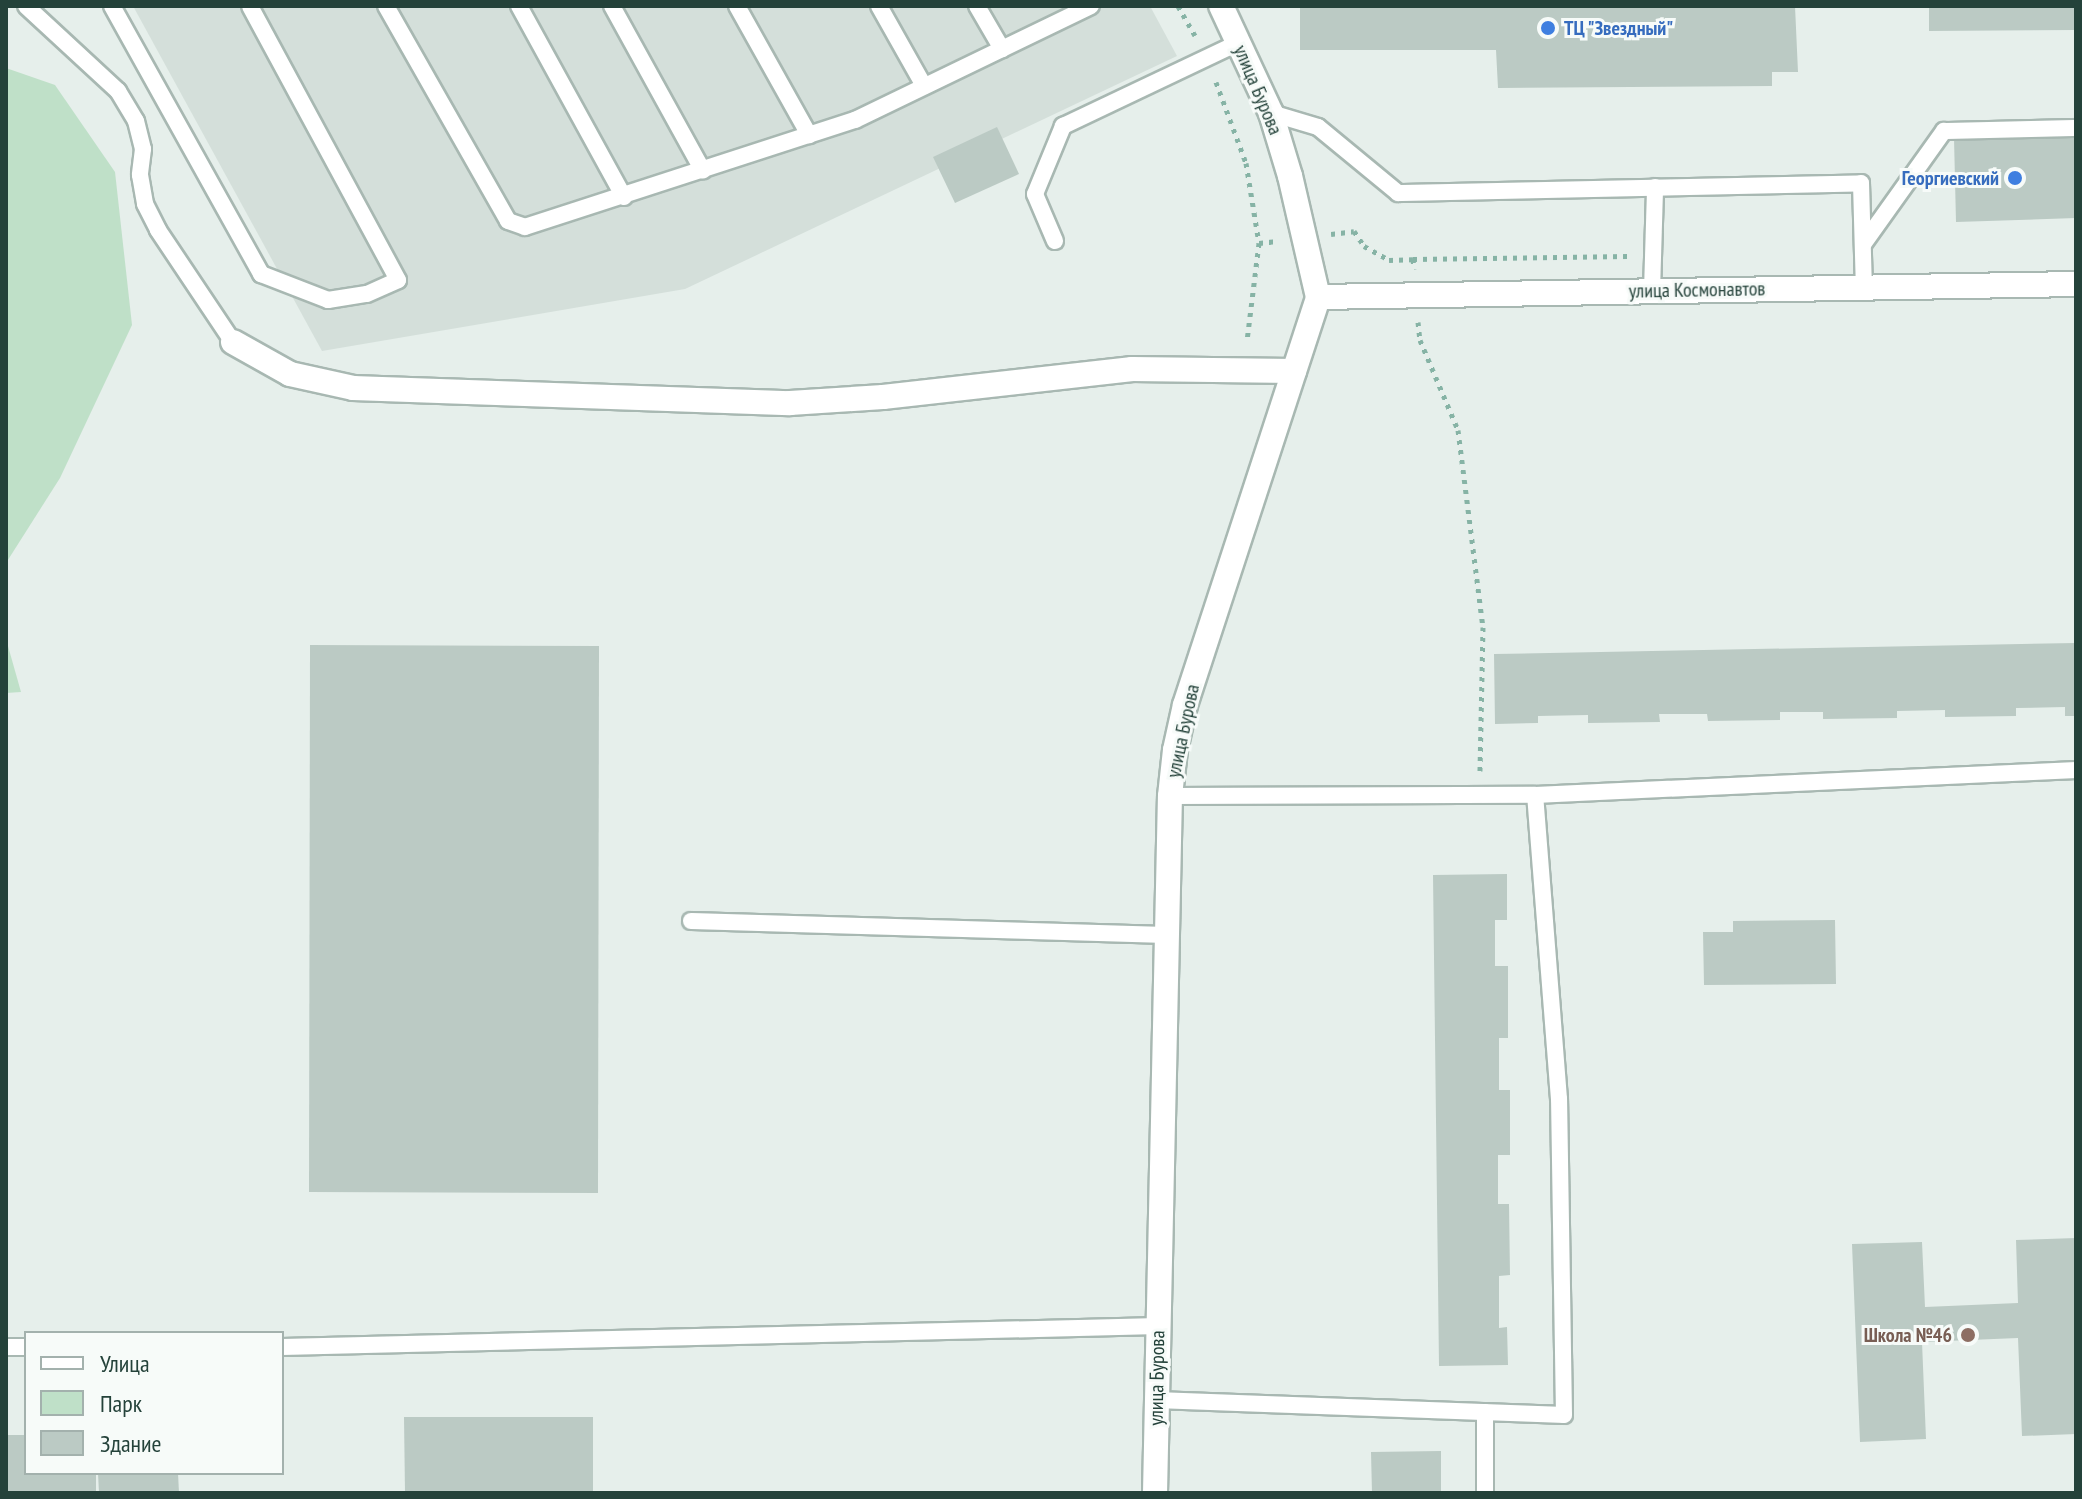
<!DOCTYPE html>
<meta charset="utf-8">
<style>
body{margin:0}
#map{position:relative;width:2082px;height:1499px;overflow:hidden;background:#e6efeb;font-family:"PT Sans Narrow",sans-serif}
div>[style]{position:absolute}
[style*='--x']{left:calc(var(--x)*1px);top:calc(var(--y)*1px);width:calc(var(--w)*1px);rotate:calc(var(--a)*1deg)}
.built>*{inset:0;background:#d4dfda}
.green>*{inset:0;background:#bfe0c8}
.building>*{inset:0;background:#bbcac4}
.path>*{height:5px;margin-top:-2.5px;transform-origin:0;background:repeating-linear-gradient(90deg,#86b3a5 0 4px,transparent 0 10px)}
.roads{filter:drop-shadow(2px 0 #a8b8b2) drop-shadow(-2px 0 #a8b8b2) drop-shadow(0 2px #a8b8b2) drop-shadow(0 -2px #a8b8b2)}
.service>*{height:16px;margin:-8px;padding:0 8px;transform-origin:8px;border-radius:8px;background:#fff}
.minor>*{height:24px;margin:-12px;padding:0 12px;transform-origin:12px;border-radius:12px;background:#fff}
.secondary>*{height:24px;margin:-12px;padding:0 12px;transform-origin:12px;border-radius:12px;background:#fff}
.dots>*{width:22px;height:22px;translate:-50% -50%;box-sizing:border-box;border:4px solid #f7fbf9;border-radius:50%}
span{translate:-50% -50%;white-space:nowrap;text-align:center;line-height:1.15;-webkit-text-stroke:6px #f7fbf9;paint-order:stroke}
.shop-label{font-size:20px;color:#366cbe;font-weight:700}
.left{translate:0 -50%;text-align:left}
.right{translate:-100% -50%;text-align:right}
.street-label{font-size:20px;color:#24423a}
.education-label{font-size:20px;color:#785e54;font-weight:700}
.frame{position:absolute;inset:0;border:8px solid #24423a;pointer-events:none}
.legend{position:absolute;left:24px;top:1331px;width:260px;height:144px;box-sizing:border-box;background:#f7fbf9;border:2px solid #a3b1ad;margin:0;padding:10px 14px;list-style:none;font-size:24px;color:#24423a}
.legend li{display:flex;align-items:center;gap:16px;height:40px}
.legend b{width:40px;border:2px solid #a3b1ad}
</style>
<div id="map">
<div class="built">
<div style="clip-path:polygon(133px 6px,1150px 6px,1177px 56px,685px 289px,322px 351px)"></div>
</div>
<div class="green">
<div style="clip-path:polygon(6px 68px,55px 85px,115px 172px,132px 325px,60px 478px,6px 563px)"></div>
<div style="clip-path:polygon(6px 639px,21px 692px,6px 693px)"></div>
</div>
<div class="building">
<div style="clip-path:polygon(1300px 6px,1795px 6px,1798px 72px,1772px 72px,1772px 86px,1498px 88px,1496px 50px,1300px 50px)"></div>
<div style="clip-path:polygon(1929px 6px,2076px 6px,2076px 30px,1929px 31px)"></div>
<div style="clip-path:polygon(997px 127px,1019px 174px,955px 203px,933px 157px)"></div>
<div style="clip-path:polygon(2076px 135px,2076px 218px,1956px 222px,1954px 138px)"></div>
<div style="clip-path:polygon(2076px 643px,2076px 716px,2065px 716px,2065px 707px,2016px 708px,2016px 716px,1945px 717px,1945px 710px,1897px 711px,1897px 718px,1823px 719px,1823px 712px,1780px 712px,1780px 720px,1708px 721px,1707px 714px,1659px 714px,1660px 722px,1588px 723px,1588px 715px,1538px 716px,1538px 723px,1495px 724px,1494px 654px)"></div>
<div style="clip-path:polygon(310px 645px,599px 646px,598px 1193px,309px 1192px)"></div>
<div style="clip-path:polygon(1507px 874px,1507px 920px,1495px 920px,1495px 966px,1508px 966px,1508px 1038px,1499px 1038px,1499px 1090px,1510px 1090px,1510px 1155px,1498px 1155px,1498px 1204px,1509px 1204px,1510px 1275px,1499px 1276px,1499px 1328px,1507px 1327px,1508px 1365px,1439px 1366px,1433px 875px)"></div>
<div style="clip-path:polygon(1835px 920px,1836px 984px,1704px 985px,1703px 932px,1733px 932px,1733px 921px)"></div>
<div style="clip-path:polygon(2076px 1238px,2076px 1434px,2022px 1436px,2018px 1338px,1922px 1342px,1926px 1439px,1860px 1442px,1852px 1244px,1922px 1242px,1925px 1307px,2018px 1303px,2016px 1240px)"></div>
<div style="clip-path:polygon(404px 1417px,593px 1417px,593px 1493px,405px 1493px)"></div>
<div style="clip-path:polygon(6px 1435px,26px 1435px,26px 1473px,96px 1473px,96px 1493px,6px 1493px)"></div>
<div style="clip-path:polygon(1441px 1451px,1441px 1493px,1372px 1493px,1371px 1452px)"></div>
<div style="clip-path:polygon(98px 1473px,178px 1473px,179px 1493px,99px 1493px)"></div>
</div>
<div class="path">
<div style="--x:1178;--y:6;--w:34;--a:60"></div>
<div style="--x:1216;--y:82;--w:86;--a:69.7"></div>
<div style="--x:1246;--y:163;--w:81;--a:80.8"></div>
<div style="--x:1259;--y:243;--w:99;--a:97"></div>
<div style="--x:1331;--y:234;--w:23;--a:-7"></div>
<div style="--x:1354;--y:231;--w:18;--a:56"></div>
<div style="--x:1364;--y:246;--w:29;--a:29"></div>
<div style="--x:1389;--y:260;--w:24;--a:-2"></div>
<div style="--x:1413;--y:259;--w:10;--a:84"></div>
<div style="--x:1259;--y:243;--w:19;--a:-6"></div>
<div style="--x:1413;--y:259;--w:215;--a:-0.8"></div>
<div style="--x:1418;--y:322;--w:18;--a:84"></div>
<div style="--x:1420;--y:340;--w:98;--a:67.1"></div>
<div style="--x:1458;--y:430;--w:199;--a:82.8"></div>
<div style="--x:1483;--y:627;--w:144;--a:91.2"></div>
</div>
<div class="roads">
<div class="service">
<div style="--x:26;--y:6;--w:125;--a:42.7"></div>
<div style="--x:118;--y:91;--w:35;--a:59"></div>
<div style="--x:136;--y:121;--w:29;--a:76"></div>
<div style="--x:143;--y:149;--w:26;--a:97"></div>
<div style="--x:140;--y:175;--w:29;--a:80"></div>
<div style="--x:145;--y:204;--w:29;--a:63"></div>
<div style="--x:158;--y:230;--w:135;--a:56.2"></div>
<div style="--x:112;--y:6;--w:307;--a:60.9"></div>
<div style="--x:261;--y:274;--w:72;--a:21.2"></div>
<div style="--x:328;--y:300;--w:39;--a:-9"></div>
<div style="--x:367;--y:294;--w:34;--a:-24"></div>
<div style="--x:398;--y:280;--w:311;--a:-118.4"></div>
<div style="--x:386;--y:6;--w:247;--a:60.4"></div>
<div style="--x:508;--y:221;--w:18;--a:19"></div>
<div style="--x:525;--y:227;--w:347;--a:-18"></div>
<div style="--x:855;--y:120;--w:262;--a:-25.8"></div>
<div style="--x:519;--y:6;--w:218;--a:61.2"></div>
<div style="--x:612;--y:6;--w:188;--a:61.1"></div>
<div style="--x:737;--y:6;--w:148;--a:60.8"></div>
<div style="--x:879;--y:6;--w:92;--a:60.6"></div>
<div style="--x:977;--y:6;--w:50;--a:59.8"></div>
<div style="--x:1271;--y:113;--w:49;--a:16.6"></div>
<div style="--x:1318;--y:127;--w:104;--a:39.5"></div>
<div style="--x:1398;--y:193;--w:463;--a:-1.2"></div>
<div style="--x:1861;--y:183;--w:105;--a:88.4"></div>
<div style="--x:1055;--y:241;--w:51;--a:-113.1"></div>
<div style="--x:1035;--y:194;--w:74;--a:-67.6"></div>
<div style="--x:1063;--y:126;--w:194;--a:-25.4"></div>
<div style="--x:1864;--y:243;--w:138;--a:-54.5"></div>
<div style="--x:1944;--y:131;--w:132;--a:-1.3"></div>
<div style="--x:1652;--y:291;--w:104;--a:-88.3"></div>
<div style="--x:1170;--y:796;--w:365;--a:-0.2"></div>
<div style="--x:1535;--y:795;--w:542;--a:-2.65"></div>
<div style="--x:691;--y:921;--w:476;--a:1.7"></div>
<div style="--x:6;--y:1347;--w:20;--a:0"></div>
<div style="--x:282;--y:1347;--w:877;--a:-1.37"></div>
<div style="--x:1157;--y:1400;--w:407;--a:2.1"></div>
<div style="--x:1564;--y:1415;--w:316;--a:-90.9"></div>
<div style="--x:1559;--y:1099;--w:305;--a:-94.5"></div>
<div style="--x:1485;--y:1493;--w:81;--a:-90"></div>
</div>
<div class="minor">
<div style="--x:233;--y:342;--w:65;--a:29.3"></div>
<div style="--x:290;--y:374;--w:65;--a:12.5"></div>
<div style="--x:353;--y:388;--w:437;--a:2"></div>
<div style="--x:790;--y:403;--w:93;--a:-3.7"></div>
<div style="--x:883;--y:397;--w:251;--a:-6.4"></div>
<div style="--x:1132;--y:369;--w:162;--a:0.7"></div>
</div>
<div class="secondary">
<div style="--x:1318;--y:297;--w:758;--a:-0.98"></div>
<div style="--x:1155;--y:1493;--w:697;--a:-88.77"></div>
<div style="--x:1170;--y:796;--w:46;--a:-83.8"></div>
<div style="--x:1175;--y:750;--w:46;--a:-77.5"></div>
<div style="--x:1185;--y:705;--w:429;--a:-71.9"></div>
<div style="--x:1318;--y:297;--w:124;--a:-103"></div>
<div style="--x:1290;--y:176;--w:66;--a:-106.8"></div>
<div style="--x:1271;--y:113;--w:118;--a:-115"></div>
</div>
</div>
<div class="dots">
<div style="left:1548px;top:28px;background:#3f7fe0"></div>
<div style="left:2015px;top:178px;background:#3f7fe0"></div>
<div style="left:1968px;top:1335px;background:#8d6e63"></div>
</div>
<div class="shop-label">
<span class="left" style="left:1564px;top:28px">ТЦ "Звездный"</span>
<span class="right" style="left:1999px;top:178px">Георгиевский</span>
</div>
<div class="street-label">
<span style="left:1258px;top:90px;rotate:67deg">улица Бурова</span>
<span style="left:1697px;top:290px;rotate:-1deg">улица Космонавтов</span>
<span style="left:1183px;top:731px;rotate:-78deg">улица Бурова</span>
<span style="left:1157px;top:1378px;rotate:-89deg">улица Бурова</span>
</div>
<div class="education-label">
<span class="right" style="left:1952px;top:1335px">Школа №46</span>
</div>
<div class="frame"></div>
<ul class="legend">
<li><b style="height:10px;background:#fff"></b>Улица</li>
<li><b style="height:22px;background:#bfe0c8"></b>Парк</li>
<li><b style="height:22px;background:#bbcac4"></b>Здание</li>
</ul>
</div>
